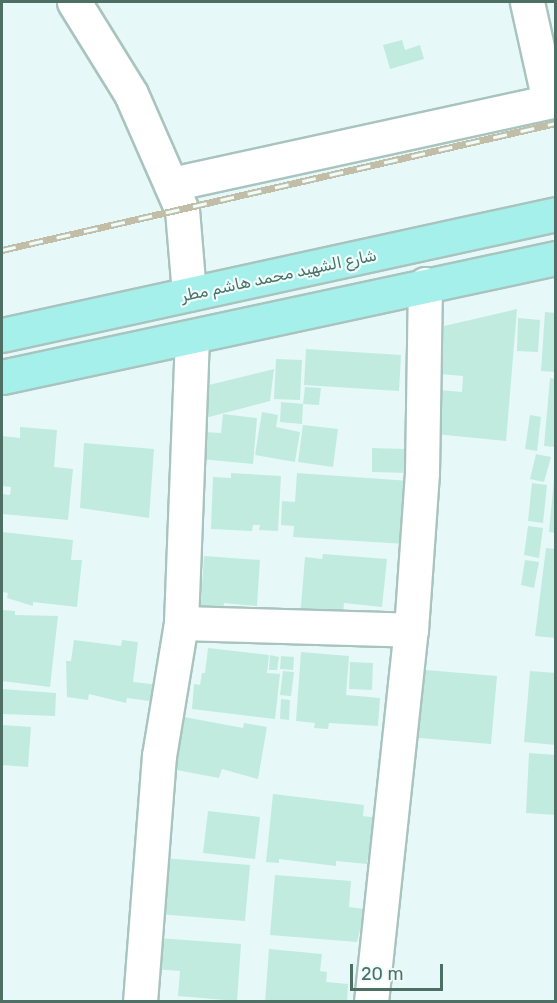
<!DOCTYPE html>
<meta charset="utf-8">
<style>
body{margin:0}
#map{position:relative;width:557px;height:1003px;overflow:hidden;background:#e6f9f8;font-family:Rubik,Cairo,sans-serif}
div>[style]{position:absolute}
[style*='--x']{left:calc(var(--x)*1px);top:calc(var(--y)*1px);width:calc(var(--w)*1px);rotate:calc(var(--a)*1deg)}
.building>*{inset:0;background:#c1ebdf}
.roads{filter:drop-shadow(2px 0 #a9c4be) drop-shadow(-2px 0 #a9c4be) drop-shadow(0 2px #a9c4be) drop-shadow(0 -2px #a9c4be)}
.street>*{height:33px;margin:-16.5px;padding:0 16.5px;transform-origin:16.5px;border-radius:16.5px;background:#fff}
.primary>*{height:33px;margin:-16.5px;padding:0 16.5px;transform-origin:16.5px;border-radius:16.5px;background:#a6f0ec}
.rail>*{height:7px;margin-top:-3.5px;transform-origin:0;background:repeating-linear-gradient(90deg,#ecfdfb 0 14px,#c1bda6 0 28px);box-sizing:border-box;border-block:2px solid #c1bda6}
span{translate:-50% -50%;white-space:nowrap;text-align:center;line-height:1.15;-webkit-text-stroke:4.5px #ecfdfb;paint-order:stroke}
.street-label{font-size:16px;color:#4e6f64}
.frame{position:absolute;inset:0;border:3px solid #4e6f64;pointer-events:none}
.scale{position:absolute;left:350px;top:964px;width:93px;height:27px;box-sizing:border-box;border:3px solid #4e6f64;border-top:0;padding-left:8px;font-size:18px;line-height:21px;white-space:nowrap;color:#4e6f64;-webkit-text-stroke:4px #ecfdfb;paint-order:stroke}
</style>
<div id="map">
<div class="building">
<div style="clip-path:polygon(402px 40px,405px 50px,420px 45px,424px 59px,390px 69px,383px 45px)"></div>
<div style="clip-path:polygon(517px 309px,506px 441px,435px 434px,439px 390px,462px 392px,463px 376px,440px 374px,444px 326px)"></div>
<div style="clip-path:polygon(545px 312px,556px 313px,556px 372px,541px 371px)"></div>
<div style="clip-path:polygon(518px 318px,540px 320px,538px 352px,517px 351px)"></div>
<div style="clip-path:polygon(306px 349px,401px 355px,399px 391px,304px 385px)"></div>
<div style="clip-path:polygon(276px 359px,302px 360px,300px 400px,274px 399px)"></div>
<div style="clip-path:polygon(274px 369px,270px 401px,205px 418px,209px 385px)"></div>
<div style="clip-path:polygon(550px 378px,556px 379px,556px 447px,544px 446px)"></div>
<div style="clip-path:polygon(305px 387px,321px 388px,319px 405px,303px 404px)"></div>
<div style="clip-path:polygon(281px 402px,303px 404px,302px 424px,280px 422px)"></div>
<div style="clip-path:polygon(262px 412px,278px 415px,276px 427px,300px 432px,295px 462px,255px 455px)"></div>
<div style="clip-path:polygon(223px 414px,257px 418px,253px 464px,201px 459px,204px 432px,221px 433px)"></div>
<div style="clip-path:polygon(530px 415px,541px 417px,537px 451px,525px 449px)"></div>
<div style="clip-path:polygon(303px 425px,338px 429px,333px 467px,298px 462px)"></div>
<div style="clip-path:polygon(20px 427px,57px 430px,54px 467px,73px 469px,68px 520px,2px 514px,2px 494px,10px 495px,11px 487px,2px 486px,2px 436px,20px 438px)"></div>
<div style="clip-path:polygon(84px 443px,154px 449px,149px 518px,80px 508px)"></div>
<div style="clip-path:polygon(372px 448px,407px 449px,407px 473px,372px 472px)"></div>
<div style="clip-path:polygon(536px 454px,551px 457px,544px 482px,530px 479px)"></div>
<div style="clip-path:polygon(231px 473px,281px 476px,278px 531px,259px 530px,260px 525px,253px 525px,252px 531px,211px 529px,213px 477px,231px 478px)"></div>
<div style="clip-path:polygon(297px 473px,410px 481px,406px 544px,293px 537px,294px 526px,281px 525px,282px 501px,295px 502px)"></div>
<div style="clip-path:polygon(554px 479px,556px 479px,556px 533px,549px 532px)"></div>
<div style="clip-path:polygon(532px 483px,547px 485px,543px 523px,528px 521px)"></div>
<div style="clip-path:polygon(528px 526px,543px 528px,539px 558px,524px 555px)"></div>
<div style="clip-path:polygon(2px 532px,73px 540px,71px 560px,82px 560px,77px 607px,33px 602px,33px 606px,7px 598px,8px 593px,2px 592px)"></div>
<div style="clip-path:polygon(546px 548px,556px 549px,556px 638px,535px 636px)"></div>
<div style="clip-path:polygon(323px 554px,387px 559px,382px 607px,344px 603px,342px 622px,300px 618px,305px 557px,322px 559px)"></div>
<div style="clip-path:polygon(204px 556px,260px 560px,257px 606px,224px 603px,222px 618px,200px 617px)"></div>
<div style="clip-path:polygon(525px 560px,539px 562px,534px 588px,521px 585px)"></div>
<div style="clip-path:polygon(2px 610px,15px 611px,15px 615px,58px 616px,50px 687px,2px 681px)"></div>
<div style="clip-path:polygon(74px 640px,121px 646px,122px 640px,138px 642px,133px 682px,159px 685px,157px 702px,127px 698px,126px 703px,89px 694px,88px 700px,67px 697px,66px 661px,71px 661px)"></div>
<div style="clip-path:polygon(208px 648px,269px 655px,267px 673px,280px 674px,275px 719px,192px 709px,194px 684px,200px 685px,202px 673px,205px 673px)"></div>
<div style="clip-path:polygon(301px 652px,349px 656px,346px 695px,380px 698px,378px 726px,329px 723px,328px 729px,314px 728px,315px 723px,296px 721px)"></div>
<div style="clip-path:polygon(270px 655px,279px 657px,277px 670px,269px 670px)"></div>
<div style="clip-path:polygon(281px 656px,294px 657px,293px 670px,280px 669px)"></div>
<div style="clip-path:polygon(350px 662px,373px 663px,372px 690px,349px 689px)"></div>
<div style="clip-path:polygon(414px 669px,497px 676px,491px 744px,408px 737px)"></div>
<div style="clip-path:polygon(283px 671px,294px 672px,291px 696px,280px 695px)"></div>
<div style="clip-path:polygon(530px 671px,556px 673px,556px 745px,524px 742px)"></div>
<div style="clip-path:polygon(2px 689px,56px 693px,55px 716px,2px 714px)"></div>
<div style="clip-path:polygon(281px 699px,290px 700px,289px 720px,280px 719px)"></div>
<div style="clip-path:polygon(179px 716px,243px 728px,244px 723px,267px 727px,258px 779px,222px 769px,219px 778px,171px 769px)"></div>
<div style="clip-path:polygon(2px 725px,31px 727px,28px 767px,2px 765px)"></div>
<div style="clip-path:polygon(529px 753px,556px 755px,556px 815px,526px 813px)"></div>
<div style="clip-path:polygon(273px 794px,364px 805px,363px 816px,377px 818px,373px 861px,367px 860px,367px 864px,336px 861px,336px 866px,279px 859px,279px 863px,266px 862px)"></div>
<div style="clip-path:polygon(208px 811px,260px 817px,255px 859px,203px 853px)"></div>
<div style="clip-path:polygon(163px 858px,250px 865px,245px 921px,158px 914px)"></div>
<div style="clip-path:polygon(275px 875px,351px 881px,349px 907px,365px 909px,357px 942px,270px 935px)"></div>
<div style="clip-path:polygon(157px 938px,241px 944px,237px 1001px,178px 996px,180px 971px,155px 969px)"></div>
<div style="clip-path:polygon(269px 949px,322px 954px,320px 971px,327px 972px,326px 982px,348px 984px,347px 1002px,265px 1002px)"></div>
</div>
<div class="roads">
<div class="street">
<div style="--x:74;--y:2;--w:108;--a:58.2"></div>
<div style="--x:131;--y:94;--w:127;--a:66.3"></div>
<div style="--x:182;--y:210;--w:84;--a:85.2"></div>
<div style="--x:527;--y:2;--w:101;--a:77.5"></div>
<div style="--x:171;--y:184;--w:394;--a:-12.3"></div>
<div style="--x:181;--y:623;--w:230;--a:1.7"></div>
<div style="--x:140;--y:1002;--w:247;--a:-85.6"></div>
<div style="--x:159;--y:756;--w:135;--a:-80.6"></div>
<div style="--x:181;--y:623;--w:285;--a:-87.8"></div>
<div style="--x:371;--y:1002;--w:374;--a:-83.9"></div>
<div style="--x:411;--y:630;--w:158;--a:-86"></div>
<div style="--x:422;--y:472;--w:188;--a:-89.1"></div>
</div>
<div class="primary">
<div style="--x:2;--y:335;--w:567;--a:-12.32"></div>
<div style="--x:2;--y:377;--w:567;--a:-12.12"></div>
</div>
</div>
<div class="rail">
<div style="--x:2;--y:250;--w:568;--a:-12.91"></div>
</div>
<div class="street-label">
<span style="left:279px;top:276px;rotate:-12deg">شارع الشهيد محمد هاشم مطر</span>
</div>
<div class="frame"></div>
<div class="scale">20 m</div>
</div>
